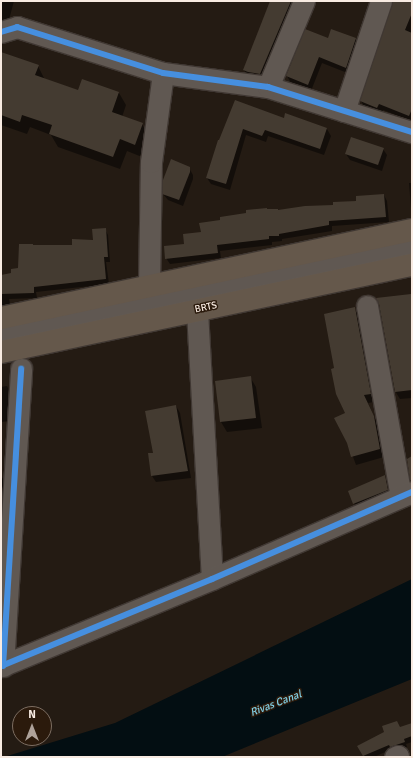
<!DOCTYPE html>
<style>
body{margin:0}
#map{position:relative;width:413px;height:758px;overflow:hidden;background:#241b13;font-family:Signika,sans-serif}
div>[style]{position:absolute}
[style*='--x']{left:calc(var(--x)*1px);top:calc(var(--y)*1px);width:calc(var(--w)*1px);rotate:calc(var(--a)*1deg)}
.water>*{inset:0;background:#030e12}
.shadow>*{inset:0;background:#0007}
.building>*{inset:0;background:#443b31}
.roads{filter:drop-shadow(1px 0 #403833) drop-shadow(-1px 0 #403833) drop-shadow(0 1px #403833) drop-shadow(0 -1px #403833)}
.minor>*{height:21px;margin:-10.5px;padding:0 10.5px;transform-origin:10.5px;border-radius:10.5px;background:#605852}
.major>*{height:22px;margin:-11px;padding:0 11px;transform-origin:11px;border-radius:11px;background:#65584b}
.cycleway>*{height:6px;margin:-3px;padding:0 3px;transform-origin:3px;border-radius:3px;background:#468fdf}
span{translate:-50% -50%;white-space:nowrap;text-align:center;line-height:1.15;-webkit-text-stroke:3px #2b1a0c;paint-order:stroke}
.street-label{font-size:10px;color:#f8ebe2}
.water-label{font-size:11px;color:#80cee3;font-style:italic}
.frame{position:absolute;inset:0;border:2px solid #f8ebe2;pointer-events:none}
.north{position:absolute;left:12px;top:706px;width:40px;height:40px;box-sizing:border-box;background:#2b1a0c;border:1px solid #7d6e62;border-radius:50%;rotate:0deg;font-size:11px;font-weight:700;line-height:16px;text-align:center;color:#f8ebe2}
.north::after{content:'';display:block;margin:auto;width:14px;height:18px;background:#aea29a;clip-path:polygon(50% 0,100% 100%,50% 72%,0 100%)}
</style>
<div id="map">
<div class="water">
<div style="clip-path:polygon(412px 579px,412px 679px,222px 757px,4px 757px,115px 723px)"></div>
</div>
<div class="shadow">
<div style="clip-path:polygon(1px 1px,14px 1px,6px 31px,1px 34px)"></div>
<div style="clip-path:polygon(274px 1px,299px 1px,265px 81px,249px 78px,244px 70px)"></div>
<div style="clip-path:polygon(394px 1px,412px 1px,412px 121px,383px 110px,381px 115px,365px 108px,361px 101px)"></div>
<div style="clip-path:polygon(329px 39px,355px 39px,359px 46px,350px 74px,322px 63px,311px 91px,291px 83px,287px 76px)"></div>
<div style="clip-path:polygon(38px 66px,45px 80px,78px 92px,119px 93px,126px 105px,122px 117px,142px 124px,149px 137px,142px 157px,127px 151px,120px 169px,58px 147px,51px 135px,30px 127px,27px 134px,1px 125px,1px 76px)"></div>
<div style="clip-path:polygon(236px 101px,284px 119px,286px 114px,327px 129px,331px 136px,324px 155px,268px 136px,266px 142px,246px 135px,230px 190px,211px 184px,207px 178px)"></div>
<div style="clip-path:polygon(383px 149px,387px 155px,382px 171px,350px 160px,346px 154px)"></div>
<div style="clip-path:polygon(189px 168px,193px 175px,193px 179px,183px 206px,168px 200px,163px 194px)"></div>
<div style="clip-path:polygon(409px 183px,412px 183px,412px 209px,411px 208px)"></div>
<div style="clip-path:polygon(384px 195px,387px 201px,389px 222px,332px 226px,332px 231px,282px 239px,282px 241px,272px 242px,272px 245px,220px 251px,221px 258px,170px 264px,166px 258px,202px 233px,278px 211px,334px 206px)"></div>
<div style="clip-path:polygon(105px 229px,108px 235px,110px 262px,106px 262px,109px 284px,36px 292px,37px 298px,9px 299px,10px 304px,1px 306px,1px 276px,12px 274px,19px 269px,34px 246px,73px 246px,94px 241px)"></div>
<div style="clip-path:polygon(412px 295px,412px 398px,400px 399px,395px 391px,378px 299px)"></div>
<div style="clip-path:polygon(355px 309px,359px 316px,374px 402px,368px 403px,378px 425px,384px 457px,356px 465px,348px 443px,346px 414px,336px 369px)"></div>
<div style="clip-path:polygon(250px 377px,256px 387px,262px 428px,227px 432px,221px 422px,216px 382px)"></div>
<div style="clip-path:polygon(7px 386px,11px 394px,10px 421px,1px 422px,1px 387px)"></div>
<div style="clip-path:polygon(176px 406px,180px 413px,191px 478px,156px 482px,152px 476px,155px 454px)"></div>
<div style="clip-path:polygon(1px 476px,7px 484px,1px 576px)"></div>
<div style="clip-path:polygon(385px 476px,388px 483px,391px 496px,358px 511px,349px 492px)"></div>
<div style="clip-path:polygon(412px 724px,412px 742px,406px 744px,407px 747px,393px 751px,392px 749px,374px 757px,364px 757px,359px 746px)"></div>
</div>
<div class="building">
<div style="clip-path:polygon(270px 1px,291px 1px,260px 74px,248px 72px,243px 70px)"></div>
<div style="clip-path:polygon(393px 1px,412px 1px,412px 13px,405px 30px,412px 33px,412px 109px,409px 116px,379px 104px,377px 108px,360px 101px)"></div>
<div style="clip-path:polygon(305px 29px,328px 38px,331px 29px,356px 38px,346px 68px,319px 57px,308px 85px,286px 76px)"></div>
<div style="clip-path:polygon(1px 52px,39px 65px,35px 75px,78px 90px,82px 79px,119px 92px,112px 112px,143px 123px,135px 145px,120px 139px,113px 157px,49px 134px,52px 125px,22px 115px,20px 122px,1px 115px)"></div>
<div style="clip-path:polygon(235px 100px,284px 118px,285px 113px,327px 128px,320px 149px,265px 130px,262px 136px,243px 129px,226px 184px,206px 178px,218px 140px,219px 140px)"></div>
<div style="clip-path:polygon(351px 137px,384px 148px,378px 165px,345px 154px)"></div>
<div style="clip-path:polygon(171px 159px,190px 167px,190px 172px,179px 200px,162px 194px,163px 180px)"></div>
<div style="clip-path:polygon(384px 194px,386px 217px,329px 221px,329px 225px,279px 234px,279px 236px,269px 236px,269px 239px,217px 245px,218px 253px,165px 259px,164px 246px,184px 244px,183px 234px,201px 232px,199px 223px,220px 220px,220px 217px,246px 213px,246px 210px,267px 208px,267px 209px,278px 209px,278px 210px,305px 206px,333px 205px,333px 202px,356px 201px,356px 196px)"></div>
<div style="clip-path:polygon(106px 228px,108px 257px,104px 257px,106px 279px,34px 287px,34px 293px,1px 294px,1px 275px,11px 273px,11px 269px,18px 268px,19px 244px,33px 244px,33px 245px,72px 245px,72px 239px,93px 240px,92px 229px)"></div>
<div style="clip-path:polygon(411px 294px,412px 390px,395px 392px,379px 304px,376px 298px)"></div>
<div style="clip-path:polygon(355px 307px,371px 394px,364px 395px,374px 416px,380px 449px,351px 457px,347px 443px,334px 418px,345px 413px,336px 394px,331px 369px,334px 368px,324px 314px)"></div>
<div style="clip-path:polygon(251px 376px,256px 418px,220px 422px,215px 381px)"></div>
<div style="clip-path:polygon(176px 405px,188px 471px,151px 476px,148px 453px,153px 453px,145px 411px)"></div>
<div style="clip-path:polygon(412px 456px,412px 480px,410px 480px,407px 459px)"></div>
<div style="clip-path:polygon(385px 475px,388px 490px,353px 504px,348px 491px)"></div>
<div style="clip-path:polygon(397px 721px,400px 727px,412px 723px,412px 736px,404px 739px,405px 742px,390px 747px,389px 745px,363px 756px,357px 746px,384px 732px,382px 726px)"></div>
</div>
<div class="roads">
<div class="minor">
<div style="--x:1;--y:32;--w:17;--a:-17"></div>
<div style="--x:17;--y:27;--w:153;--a:17.5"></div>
<div style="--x:163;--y:73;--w:106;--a:7.6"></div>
<div style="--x:268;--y:87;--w:151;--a:17.4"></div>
<div style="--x:268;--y:87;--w:93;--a:-67.3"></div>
<div style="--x:344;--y:111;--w:116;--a:-71.4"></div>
<div style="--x:149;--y:286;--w:124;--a:-89.1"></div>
<div style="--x:151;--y:162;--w:90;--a:-82.3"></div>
<div style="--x:367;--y:306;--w:193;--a:79.9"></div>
<div style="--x:197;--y:311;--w:268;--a:86.8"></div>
<div style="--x:1;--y:336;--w:421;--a:-12.2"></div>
<div style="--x:1;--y:666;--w:228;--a:-22.4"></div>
<div style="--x:212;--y:579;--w:218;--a:-23.5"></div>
<div style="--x:3;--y:666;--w:298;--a:-86.5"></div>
<div style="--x:395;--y:757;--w:3;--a:-18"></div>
<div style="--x:398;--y:756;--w:1;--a:90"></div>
</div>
<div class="major">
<div style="--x:1;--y:318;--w:420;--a:-12.1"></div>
<div style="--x:1;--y:352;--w:420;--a:-12"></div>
</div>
</div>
<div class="cycleway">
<div style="--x:1;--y:32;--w:17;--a:-17"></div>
<div style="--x:17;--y:27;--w:153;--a:17.5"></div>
<div style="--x:163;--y:73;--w:106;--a:7.6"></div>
<div style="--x:268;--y:87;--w:151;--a:17.4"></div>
<div style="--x:1;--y:666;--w:228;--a:-22.4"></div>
<div style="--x:212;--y:579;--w:218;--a:-23.5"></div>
<div style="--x:3;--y:666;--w:298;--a:-86.5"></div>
</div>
<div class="street-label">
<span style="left:206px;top:308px;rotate:-12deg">BRTS</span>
</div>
<div class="water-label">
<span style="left:276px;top:704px;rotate:-21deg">Rivas Canal</span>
</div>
<div class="frame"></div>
<div class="north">N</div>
</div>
